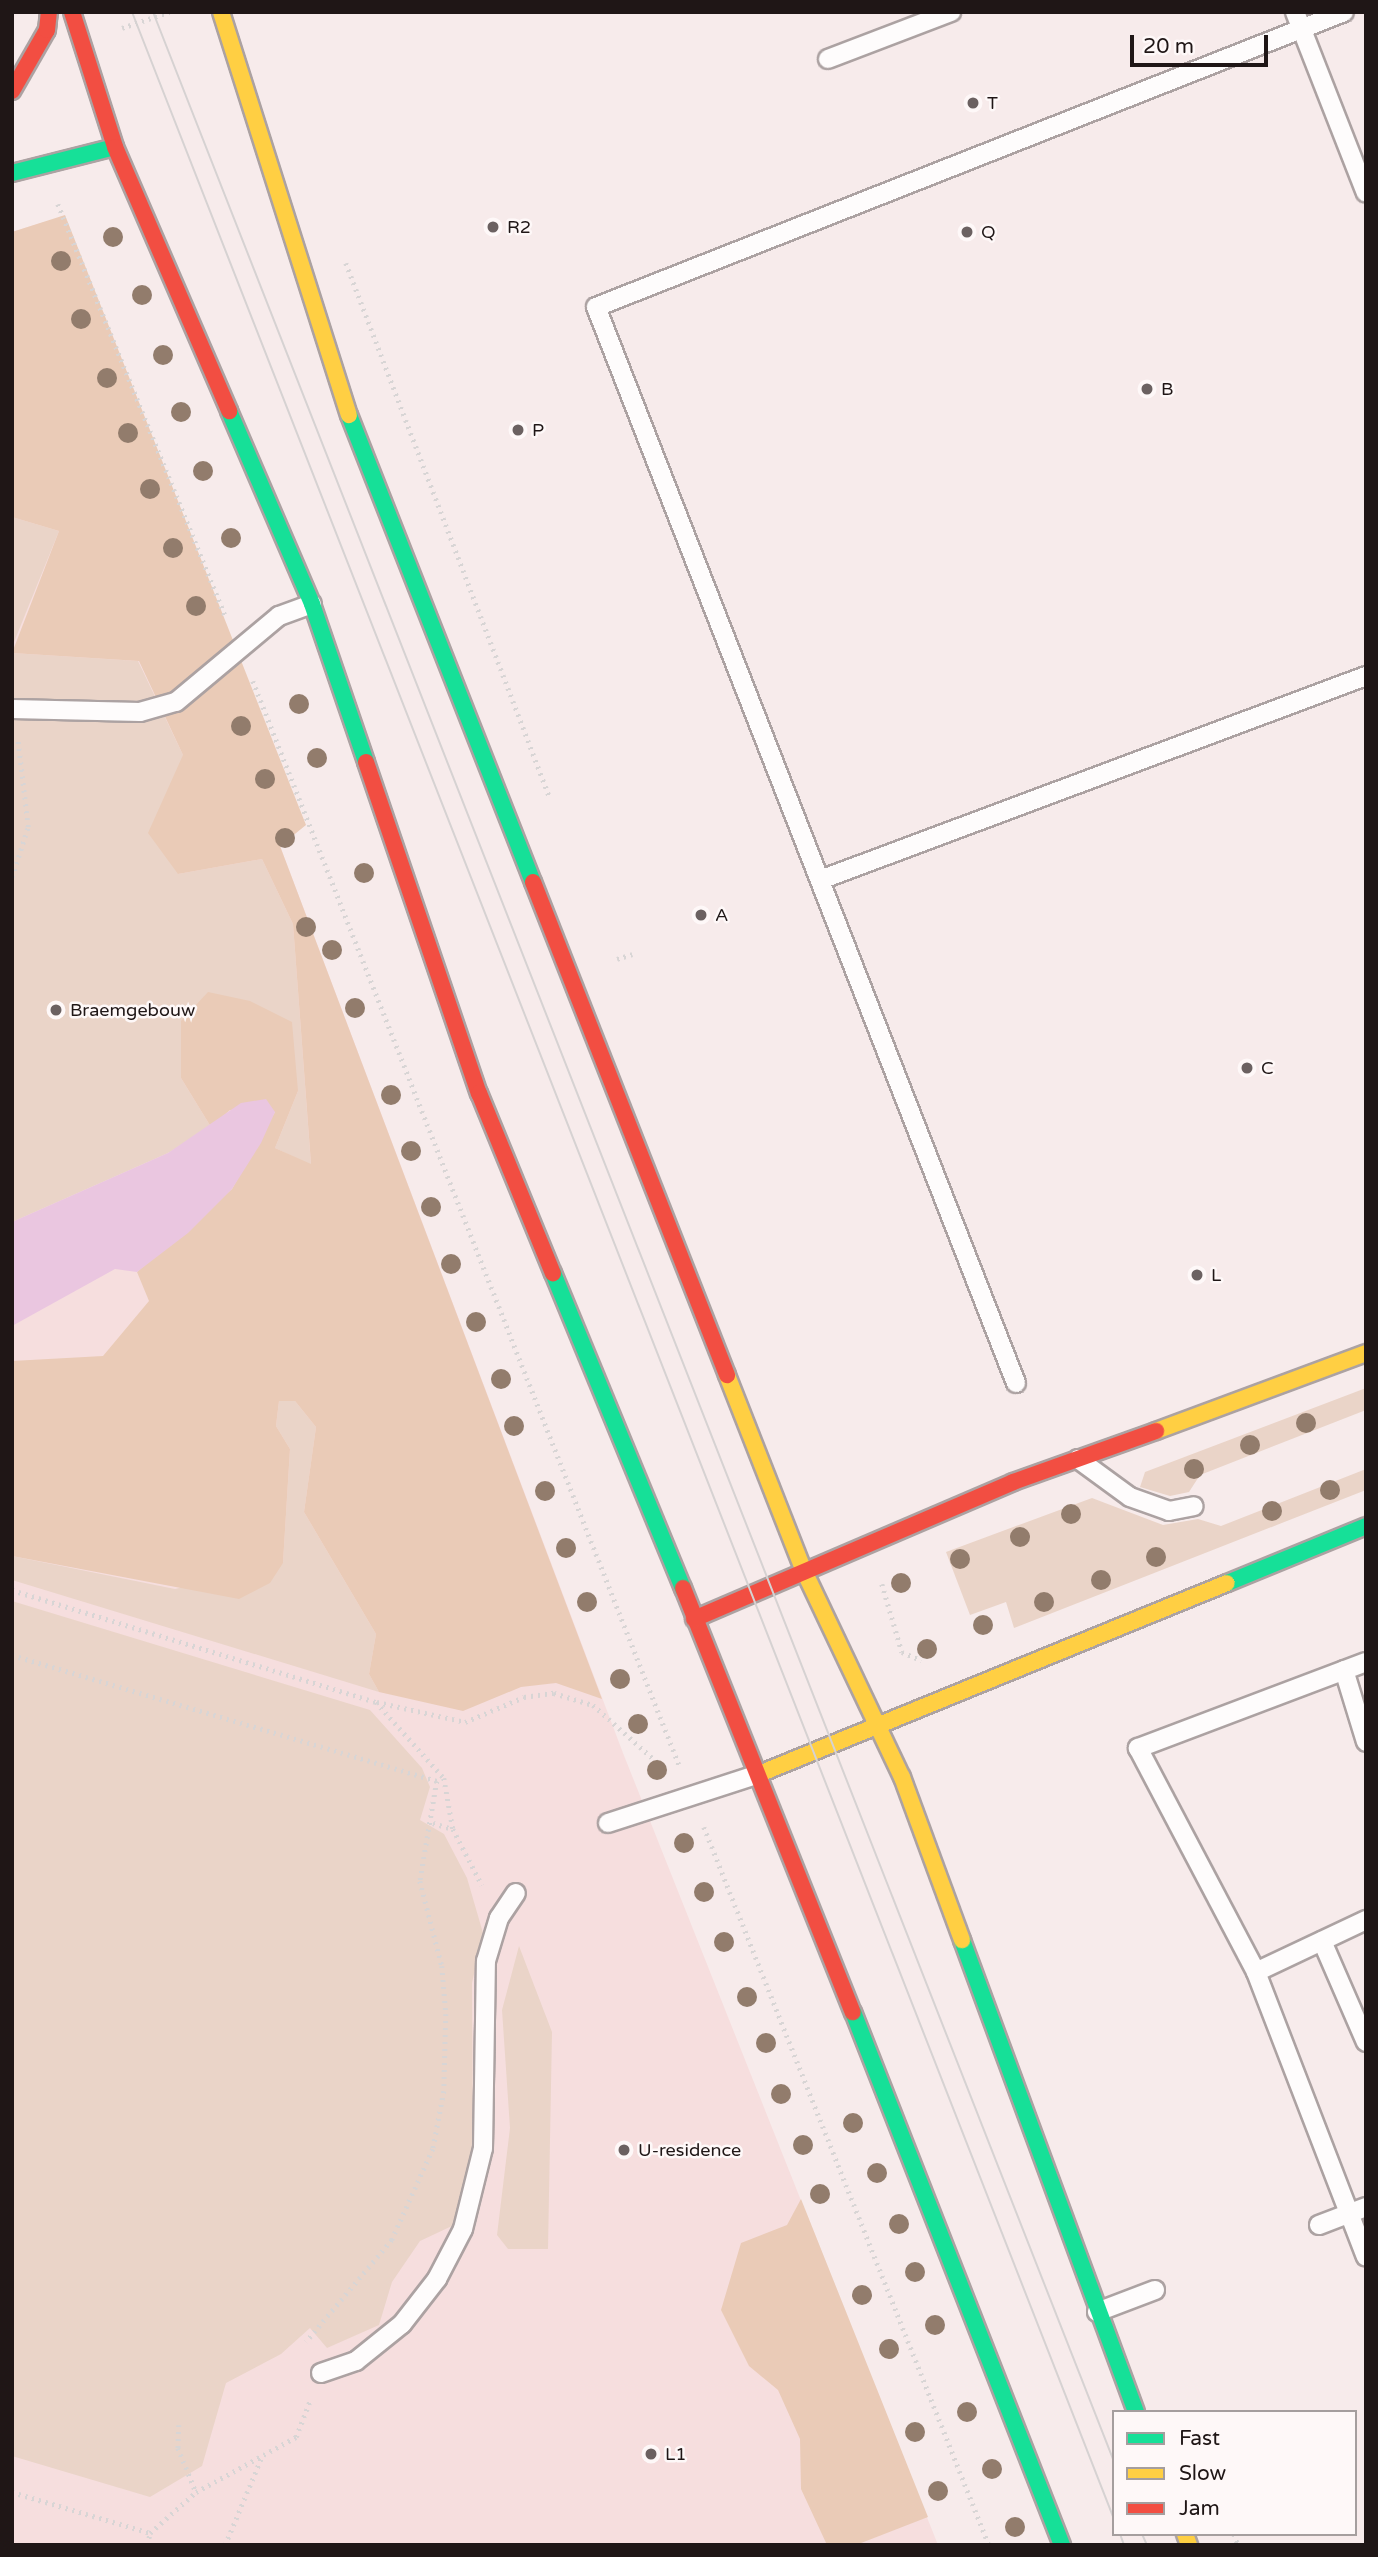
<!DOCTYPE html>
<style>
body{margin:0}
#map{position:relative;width:1378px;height:2557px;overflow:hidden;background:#f7ebeb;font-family:"Varela Round",sans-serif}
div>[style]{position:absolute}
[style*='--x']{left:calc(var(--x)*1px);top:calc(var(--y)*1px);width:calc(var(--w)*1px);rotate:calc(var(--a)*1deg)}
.built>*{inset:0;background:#f6dede}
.green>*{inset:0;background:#ead4c8}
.forest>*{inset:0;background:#eacbb7}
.water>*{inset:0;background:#eac6e0}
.path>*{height:4.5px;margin-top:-2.25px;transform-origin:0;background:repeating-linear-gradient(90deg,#d8d5d5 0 2px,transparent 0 7px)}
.roads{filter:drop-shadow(2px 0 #aca2a2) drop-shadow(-2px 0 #aca2a2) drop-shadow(0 2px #aca2a2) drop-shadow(0 -2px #aca2a2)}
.lane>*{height:18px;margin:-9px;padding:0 9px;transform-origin:9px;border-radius:9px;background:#fefcfc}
.fast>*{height:16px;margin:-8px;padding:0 8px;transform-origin:8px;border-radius:8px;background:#16e098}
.slow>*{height:16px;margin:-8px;padding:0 8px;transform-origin:8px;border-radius:8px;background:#ffcf43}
.jam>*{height:16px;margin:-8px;padding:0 8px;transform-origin:8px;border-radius:8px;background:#f24e42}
.tram>*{height:2px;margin:-1px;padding:0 1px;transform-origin:1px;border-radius:1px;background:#d6d2d2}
.trees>*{width:20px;height:20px;margin:-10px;border-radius:50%;background:#927c6c}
.dots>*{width:19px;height:19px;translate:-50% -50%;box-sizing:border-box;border:4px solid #fef8f8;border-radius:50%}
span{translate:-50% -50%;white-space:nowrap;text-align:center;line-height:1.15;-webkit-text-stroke:5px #fef8f8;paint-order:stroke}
.poi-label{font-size:18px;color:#1f1616}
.left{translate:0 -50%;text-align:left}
.frame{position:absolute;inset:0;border:14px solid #1f1616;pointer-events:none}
.legend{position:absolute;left:1112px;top:2410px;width:245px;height:126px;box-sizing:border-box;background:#fef8f8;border:2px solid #a59e9e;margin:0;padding:9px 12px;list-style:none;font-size:21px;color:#1f1616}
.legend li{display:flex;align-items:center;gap:14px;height:35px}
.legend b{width:35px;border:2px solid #a59e9e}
.scale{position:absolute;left:1130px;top:35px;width:138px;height:32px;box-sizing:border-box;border:4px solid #1f1616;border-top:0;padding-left:9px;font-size:21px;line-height:24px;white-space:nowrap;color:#1f1616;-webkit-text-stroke:5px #fef8f8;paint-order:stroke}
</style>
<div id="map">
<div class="built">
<div style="clip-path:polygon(44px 222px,623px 1753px,938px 2545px,12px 2545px,12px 232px)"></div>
</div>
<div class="green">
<div style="clip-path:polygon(12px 517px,59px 531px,12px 647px)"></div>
<div style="clip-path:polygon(12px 653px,138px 661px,183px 755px,178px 874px,262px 859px,293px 924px,311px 1165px,275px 1148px,298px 1091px,181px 1021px,181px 1078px,211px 1127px,168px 1153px,12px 1222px)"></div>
<div style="clip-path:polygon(1366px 1388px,1366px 1410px,1200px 1475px,1189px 1492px,1170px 1496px,1140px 1487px,1145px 1472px)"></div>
<div style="clip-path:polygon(279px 1401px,295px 1401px,316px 1427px,304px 1512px,376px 1634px,369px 1674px,379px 1692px,12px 1580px,12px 1556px,175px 1589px,283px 1563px,290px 1449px,276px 1426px)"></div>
<div style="clip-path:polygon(1366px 1469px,1366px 1490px,1014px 1628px,1006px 1602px,970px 1615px,946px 1552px,1092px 1498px,1163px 1525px,1198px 1519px,1221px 1526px)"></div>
<div style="clip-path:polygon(12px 1601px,370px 1710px,422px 1768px,430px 1787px,420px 1820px,444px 1834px,467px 1878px,483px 1933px,472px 1983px,473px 2148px,454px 2225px,420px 2241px,392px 2282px,379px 2325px,327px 2348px,310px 2328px,281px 2354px,226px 2383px,202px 2466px,150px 2497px,12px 2456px)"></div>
<div style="clip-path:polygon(519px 1946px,552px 2032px,548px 2249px,508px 2249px,497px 2235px,510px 2128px,502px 2010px)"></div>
</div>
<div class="forest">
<div style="clip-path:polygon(65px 215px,306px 825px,280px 846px,602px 1699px,556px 1683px,521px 1687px,463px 1711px,379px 1692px,369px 1674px,376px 1634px,304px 1512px,316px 1427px,295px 1401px,279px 1401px,276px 1426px,290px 1449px,283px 1563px,270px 1583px,239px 1599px,12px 1556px,12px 1361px,103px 1356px,149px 1301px,137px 1272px,232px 1189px,275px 1112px,230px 1110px,211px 1127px,181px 1078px,181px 1021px,208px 992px,250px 1001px,292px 1022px,298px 1091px,275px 1148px,311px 1164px,293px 924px,262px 859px,178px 874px,148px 833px,183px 755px,139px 661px,12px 653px,59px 531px,12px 517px,12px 232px)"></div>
<div style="clip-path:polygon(801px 2199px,928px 2517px,856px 2545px,827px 2545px,801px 2489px,800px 2439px,778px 2390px,749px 2366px,721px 2310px,741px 2243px,787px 2225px)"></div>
</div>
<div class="water">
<div style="clip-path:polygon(266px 1099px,275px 1112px,261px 1143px,232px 1189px,188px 1233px,137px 1272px,115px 1269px,12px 1326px,12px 1222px,168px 1153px,241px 1103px)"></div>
</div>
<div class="path">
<div style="--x:122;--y:28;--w:50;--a:-18.8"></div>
<div style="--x:58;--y:204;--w:447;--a:67.9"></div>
<div style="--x:346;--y:263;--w:573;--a:69.13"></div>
<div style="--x:253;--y:681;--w:1167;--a:68.54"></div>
<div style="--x:12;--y:877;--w:52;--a:-72.3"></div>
<div style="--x:28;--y:827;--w:86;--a:-96.7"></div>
<div style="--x:617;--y:959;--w:16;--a:-18"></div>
<div style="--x:882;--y:1584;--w:71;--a:73.6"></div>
<div style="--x:902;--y:1652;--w:21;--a:23"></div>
<div style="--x:12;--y:1590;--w:381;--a:17.1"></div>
<div style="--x:376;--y:1702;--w:102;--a:48.2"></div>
<div style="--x:444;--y:1778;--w:52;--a:80"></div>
<div style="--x:453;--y:1829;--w:63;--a:62.6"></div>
<div style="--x:12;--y:1655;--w:443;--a:16.5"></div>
<div style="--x:437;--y:1781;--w:101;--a:99.6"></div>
<div style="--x:420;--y:1881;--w:88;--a:75.5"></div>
<div style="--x:442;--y:1966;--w:48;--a:85.2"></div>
<div style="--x:446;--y:2014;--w:77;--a:91.5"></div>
<div style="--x:444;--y:2091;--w:59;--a:100.7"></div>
<div style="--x:433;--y:2149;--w:100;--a:114.3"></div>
<div style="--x:392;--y:2240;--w:133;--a:130.1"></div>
<div style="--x:377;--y:1702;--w:90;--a:12.8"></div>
<div style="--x:465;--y:1722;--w:64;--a:-23"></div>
<div style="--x:524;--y:1697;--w:30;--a:-8"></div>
<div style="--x:554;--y:1693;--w:41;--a:17.1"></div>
<div style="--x:593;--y:1705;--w:98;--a:41.7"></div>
<div style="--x:433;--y:1823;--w:21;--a:17"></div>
<div style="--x:704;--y:1827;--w:772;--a:68.35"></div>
<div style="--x:179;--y:2425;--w:23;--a:92"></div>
<div style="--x:178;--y:2448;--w:48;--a:67.8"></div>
<div style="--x:12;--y:2492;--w:144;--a:16.5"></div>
<div style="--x:1234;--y:2534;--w:12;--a:70"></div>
<div style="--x:147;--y:2545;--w:12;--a:-76"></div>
<div style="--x:150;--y:2533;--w:62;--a:-41.7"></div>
<div style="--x:196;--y:2492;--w:114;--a:-28.8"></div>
<div style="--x:296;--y:2437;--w:39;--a:-69"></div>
<div style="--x:225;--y:2545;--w:96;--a:-67.4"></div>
</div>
<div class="roads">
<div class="lane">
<div style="--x:1295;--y:12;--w:194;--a:68.6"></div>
<div style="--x:828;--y:59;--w:132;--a:-20.9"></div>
<div style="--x:12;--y:709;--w:128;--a:1.3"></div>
<div style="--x:140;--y:712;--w:37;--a:-16"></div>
<div style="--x:176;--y:702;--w:134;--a:-39.9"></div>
<div style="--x:279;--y:616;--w:35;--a:-20"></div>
<div style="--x:820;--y:880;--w:583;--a:-20.49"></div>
<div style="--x:1016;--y:1383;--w:1155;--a:-111.32"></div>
<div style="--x:596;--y:307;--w:804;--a:-21.52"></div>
<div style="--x:1078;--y:1459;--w:64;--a:36.2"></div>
<div style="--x:1130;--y:1497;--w:41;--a:19.7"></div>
<div style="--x:1169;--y:1511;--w:25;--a:-11"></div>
<div style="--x:1366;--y:1662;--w:244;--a:159.3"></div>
<div style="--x:1138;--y:1748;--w:253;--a:62.2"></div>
<div style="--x:1256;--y:1972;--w:305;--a:68.9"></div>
<div style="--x:1344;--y:1670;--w:75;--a:73"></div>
<div style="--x:608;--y:1823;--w:159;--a:-18"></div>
<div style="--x:1322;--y:1941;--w:110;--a:66.5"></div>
<div style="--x:1256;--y:1972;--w:122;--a:-25.3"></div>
<div style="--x:1319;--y:2225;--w:50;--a:-21"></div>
<div style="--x:1097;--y:2312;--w:62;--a:-20.8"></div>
<div style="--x:321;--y:2373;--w:37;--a:-19"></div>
<div style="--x:356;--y:2361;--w:59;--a:-38.8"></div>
<div style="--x:402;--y:2324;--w:57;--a:-52.1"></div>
<div style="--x:437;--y:2279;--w:56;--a:-62.5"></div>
<div style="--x:463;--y:2229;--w:83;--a:-76.1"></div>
<div style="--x:483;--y:2148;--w:187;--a:-89.1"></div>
<div style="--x:486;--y:1961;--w:45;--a:-73.2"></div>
<div style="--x:499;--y:1918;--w:30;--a:-56"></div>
</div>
<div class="fast">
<div style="--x:12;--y:173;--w:106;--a:-14.2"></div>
<div style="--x:229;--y:411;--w:210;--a:66.7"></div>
<div style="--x:312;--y:604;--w:167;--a:71.1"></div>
<div style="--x:349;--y:415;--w:502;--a:68.5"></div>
<div style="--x:553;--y:1273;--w:341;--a:67.6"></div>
<div style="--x:1227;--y:1583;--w:150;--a:-22.3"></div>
<div style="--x:962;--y:1940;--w:503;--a:69.76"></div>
<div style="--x:853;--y:2012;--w:573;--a:68.59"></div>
</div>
<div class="slow">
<div style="--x:221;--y:12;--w:423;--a:72.4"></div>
<div style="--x:727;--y:1375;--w:211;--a:68.6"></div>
<div style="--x:804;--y:1571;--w:228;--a:64.6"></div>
<div style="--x:902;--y:1777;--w:174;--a:69.8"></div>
<div style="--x:1156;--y:1431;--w:224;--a:-20.4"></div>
<div style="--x:759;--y:1774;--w:505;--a:-22.2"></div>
<div style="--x:1185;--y:2534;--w:12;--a:70"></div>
</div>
<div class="jam">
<div style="--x:72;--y:12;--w:142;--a:72.3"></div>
<div style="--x:115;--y:147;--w:288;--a:66.6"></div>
<div style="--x:12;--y:91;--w:70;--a:-60.2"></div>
<div style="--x:47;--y:30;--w:18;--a:-84"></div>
<div style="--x:366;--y:762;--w:350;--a:71.2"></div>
<div style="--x:479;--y:1093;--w:195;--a:67.7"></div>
<div style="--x:533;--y:882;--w:530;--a:68.52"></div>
<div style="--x:683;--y:1588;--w:457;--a:68.2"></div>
<div style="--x:694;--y:1619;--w:347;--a:-23.2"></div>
<div style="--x:1013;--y:1482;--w:152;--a:-19.6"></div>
</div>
</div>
<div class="tram">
<div style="--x:132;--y:12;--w:2692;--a:68.61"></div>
<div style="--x:153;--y:12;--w:2632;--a:68.58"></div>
<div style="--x:1120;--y:2534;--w:12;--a:70"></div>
<div style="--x:1142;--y:2534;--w:12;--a:66"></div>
</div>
<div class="trees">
<div style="left:113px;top:237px"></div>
<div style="left:61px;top:261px"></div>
<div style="left:142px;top:295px"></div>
<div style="left:81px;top:319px"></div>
<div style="left:163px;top:355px"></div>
<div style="left:107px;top:378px"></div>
<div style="left:181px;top:412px"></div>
<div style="left:128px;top:433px"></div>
<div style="left:203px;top:471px"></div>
<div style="left:150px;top:489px"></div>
<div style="left:231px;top:538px"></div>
<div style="left:173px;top:548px"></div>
<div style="left:196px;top:606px"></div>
<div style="left:299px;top:704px"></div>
<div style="left:241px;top:726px"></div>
<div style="left:317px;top:758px"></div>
<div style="left:265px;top:779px"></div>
<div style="left:285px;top:838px"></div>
<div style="left:364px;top:873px"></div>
<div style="left:306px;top:927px"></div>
<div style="left:332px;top:950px"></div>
<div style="left:355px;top:1008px"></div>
<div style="left:391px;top:1095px"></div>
<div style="left:411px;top:1151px"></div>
<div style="left:431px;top:1207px"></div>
<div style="left:451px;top:1264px"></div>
<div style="left:476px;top:1322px"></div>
<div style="left:501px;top:1379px"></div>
<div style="left:1306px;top:1423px"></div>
<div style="left:514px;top:1426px"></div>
<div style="left:1250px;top:1445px"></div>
<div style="left:1194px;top:1469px"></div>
<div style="left:1330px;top:1490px"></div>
<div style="left:545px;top:1491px"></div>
<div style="left:1272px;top:1511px"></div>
<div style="left:1071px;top:1514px"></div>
<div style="left:1020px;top:1537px"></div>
<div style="left:566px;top:1548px"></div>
<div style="left:1156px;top:1557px"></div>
<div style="left:960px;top:1559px"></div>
<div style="left:1101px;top:1580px"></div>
<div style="left:901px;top:1583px"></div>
<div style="left:587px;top:1602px"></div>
<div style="left:1044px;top:1602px"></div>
<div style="left:983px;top:1625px"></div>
<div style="left:927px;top:1649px"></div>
<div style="left:620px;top:1679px"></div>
<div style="left:638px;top:1724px"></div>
<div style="left:657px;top:1770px"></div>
<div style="left:684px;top:1843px"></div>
<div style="left:704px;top:1892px"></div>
<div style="left:724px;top:1942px"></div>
<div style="left:747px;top:1997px"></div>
<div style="left:766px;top:2043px"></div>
<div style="left:781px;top:2094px"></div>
<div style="left:853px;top:2123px"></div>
<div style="left:803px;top:2145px"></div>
<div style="left:877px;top:2173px"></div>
<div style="left:820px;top:2194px"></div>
<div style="left:899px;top:2224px"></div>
<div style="left:915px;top:2272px"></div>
<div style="left:862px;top:2295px"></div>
<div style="left:935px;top:2325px"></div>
<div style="left:889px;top:2349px"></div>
<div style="left:967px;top:2412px"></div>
<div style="left:915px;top:2432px"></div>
<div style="left:992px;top:2469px"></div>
<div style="left:938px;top:2491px"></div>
<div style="left:1015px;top:2527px"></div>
</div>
<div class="dots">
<div style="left:973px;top:103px;background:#6b6161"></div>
<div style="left:493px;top:227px;background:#6b6161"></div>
<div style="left:967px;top:232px;background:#6b6161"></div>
<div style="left:1147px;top:389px;background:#6b6161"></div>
<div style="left:518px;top:430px;background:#6b6161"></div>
<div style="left:701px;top:915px;background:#6b6161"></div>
<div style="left:56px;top:1010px;background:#6b6161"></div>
<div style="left:1247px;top:1068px;background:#6b6161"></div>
<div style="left:1197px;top:1275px;background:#6b6161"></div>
<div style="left:624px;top:2150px;background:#6b6161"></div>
<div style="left:651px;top:2454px;background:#6b6161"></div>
</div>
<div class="poi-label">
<span class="left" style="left:987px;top:103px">T</span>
<span class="left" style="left:507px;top:227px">R2</span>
<span class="left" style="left:981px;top:232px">Q</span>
<span class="left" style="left:1161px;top:389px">B</span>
<span class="left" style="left:532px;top:430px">P</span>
<span class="left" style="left:715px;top:915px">A</span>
<span class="left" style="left:70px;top:1010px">Braemgebouw</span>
<span class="left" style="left:1261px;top:1068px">C</span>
<span class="left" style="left:1211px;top:1275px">L</span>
<span class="left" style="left:638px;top:2150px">U-residence</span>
<span class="left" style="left:665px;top:2454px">L1</span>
</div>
<div class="frame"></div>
<ul class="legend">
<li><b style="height:9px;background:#16e098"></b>Fast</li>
<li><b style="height:9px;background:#ffcf43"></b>Slow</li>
<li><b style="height:9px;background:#f24e42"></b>Jam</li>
</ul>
<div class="scale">20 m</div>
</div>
